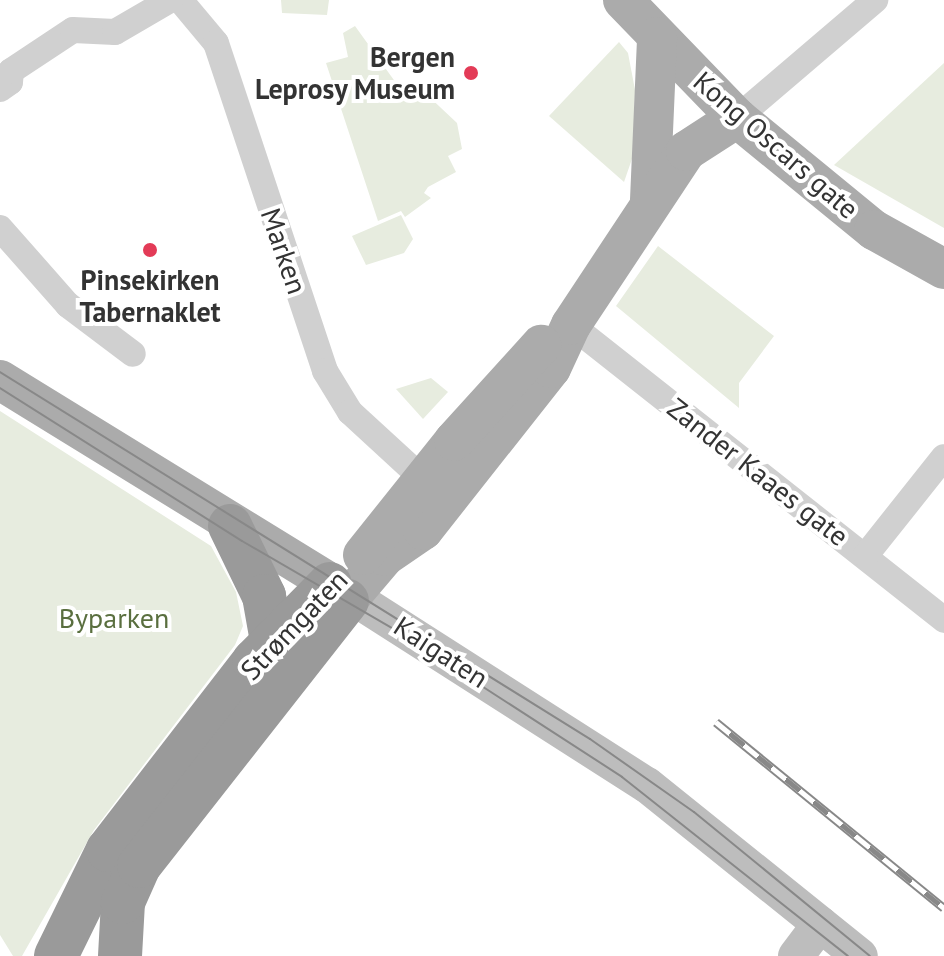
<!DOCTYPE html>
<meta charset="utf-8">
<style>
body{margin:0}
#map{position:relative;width:944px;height:956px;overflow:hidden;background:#fff;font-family:"PT Sans",sans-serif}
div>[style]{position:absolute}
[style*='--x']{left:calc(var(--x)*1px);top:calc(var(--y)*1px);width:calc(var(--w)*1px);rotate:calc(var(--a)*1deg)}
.green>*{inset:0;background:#e7ecdf}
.street>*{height:26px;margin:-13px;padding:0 13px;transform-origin:13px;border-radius:13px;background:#d0d0d0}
.secondary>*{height:36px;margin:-18px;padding:0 18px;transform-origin:18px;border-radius:18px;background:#bdbdbd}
.primary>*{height:40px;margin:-20px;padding:0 20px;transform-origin:20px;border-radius:20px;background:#ababab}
.highway>*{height:44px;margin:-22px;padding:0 22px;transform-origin:22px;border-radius:22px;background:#9a9a9a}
.tram>*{height:2px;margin:-1px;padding:0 1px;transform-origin:1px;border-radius:1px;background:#888}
.rail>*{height:9px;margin-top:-4.5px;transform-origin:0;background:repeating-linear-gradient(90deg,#fff 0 18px,#888 0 36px);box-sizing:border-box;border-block:2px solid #888}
.dots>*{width:22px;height:22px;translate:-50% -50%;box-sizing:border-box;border:4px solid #fff;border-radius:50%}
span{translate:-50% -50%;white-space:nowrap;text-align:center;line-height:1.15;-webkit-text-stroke:8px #fff;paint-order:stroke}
.poi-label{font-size:28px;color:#333;font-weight:700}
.right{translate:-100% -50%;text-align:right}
.street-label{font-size:28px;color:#333}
.park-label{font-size:28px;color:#5a6f3f}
</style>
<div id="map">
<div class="green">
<div style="clip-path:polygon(281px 0,329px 0,327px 15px,282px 13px)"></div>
<div style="clip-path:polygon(355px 26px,409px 101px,423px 91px,457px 123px,462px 149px,448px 156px,456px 172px,428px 187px,424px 193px,431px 198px,405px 217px,401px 211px,378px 221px,326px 63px,348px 57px,343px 33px)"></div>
<div style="clip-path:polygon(619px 42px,628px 53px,635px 90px,633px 156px,624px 182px,549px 116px)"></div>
<div style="clip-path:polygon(944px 63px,944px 228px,834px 165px)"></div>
<div style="clip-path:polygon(401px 215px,413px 239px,404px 253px,366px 265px,352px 236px)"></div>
<div style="clip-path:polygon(658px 246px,774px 336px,739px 383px,739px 408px,616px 306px)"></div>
<div style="clip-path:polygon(431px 378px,448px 392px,423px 419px,396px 389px)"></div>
<div style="clip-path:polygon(0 411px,211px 546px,236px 592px,243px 626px,235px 645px,94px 830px,22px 956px,13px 956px,0 935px)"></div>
</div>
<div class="street">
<div style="--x:180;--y:0;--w:56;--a:50.1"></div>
<div style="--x:216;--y:43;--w:346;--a:71.6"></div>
<div style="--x:325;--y:371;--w:48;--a:58.6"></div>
<div style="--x:350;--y:412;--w:100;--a:42.6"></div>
<div style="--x:0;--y:89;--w:12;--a:-35"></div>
<div style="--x:10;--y:82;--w:11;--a:-85"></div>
<div style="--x:11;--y:71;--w:74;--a:-33.5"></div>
<div style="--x:73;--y:30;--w:42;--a:2.7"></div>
<div style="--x:115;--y:32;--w:64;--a:-30.2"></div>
<div style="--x:737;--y:118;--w:182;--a:-40.5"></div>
<div style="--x:0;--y:228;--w:103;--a:48.6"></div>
<div style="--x:68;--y:305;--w:81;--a:37"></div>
<div style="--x:571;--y:325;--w:476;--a:38.3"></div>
<div style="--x:866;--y:555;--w:125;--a:-51.5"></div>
</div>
<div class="secondary">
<div style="--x:351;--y:596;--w:351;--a:32.6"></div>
<div style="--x:647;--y:785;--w:273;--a:38.8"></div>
<div style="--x:796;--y:956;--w:40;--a:-53"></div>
</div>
<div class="primary">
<div style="--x:623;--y:0;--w:164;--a:46"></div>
<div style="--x:737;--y:118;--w:177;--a:39.3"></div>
<div style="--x:874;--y:230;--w:80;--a:29.1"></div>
<div style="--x:650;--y:200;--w:163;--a:-87.5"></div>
<div style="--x:0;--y:380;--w:412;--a:31.6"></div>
<div style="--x:351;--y:596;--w:52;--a:-49.6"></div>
<div style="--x:385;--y:556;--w:46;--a:-34.4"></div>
<div style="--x:423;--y:530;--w:206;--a:-51.7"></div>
<div style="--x:551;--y:368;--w:47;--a:-65.1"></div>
<div style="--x:571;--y:325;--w:209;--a:-56.5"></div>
<div style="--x:686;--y:151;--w:61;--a:-32.9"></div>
<div style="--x:363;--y:555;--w:146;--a:-51.4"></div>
<div style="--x:454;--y:441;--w:130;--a:-47.8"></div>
</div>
<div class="highway">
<div style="--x:230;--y:526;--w:78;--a:64.1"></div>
<div style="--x:264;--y:596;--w:46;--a:79.9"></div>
<div style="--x:56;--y:956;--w:118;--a:-63.9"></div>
<div style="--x:108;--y:850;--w:239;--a:-52.3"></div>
<div style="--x:254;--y:661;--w:108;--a:-45.4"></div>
<div style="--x:120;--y:956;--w:54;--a:-86.8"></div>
<div style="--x:123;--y:902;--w:39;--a:-66"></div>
<div style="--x:139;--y:866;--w:337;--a:-51.9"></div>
</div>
<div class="tram">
<div style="--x:0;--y:372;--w:695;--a:31.88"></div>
<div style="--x:590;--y:739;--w:127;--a:35.1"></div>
<div style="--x:694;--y:812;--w:227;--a:39.3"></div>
<div style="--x:0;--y:388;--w:286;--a:32.3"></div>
<div style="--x:242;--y:541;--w:173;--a:30.1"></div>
<div style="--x:392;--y:628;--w:274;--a:32.9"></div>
<div style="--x:622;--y:777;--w:288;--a:38.4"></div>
</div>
<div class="rail">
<div style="--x:716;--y:722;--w:294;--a:39.2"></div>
</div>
<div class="dots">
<div style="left:471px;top:73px;background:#e33b57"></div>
<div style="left:150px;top:250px;background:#e33b57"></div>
</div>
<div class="poi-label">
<span class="right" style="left:455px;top:73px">Bergen<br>Leprosy Museum</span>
<span style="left:150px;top:296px">Pinsekirken<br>Tabernaklet</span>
</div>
<div class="street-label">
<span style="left:776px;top:145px;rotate:41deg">Kong Oscars gate</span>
<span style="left:284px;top:251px;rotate:71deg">Marken</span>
<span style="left:758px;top:472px;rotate:38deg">Zander Kaaes gate</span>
<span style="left:294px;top:625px;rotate:-46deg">Strømgaten</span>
<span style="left:441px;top:652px;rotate:33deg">Kaigaten</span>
</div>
<div class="park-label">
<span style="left:114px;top:618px">Byparken</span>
</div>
</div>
